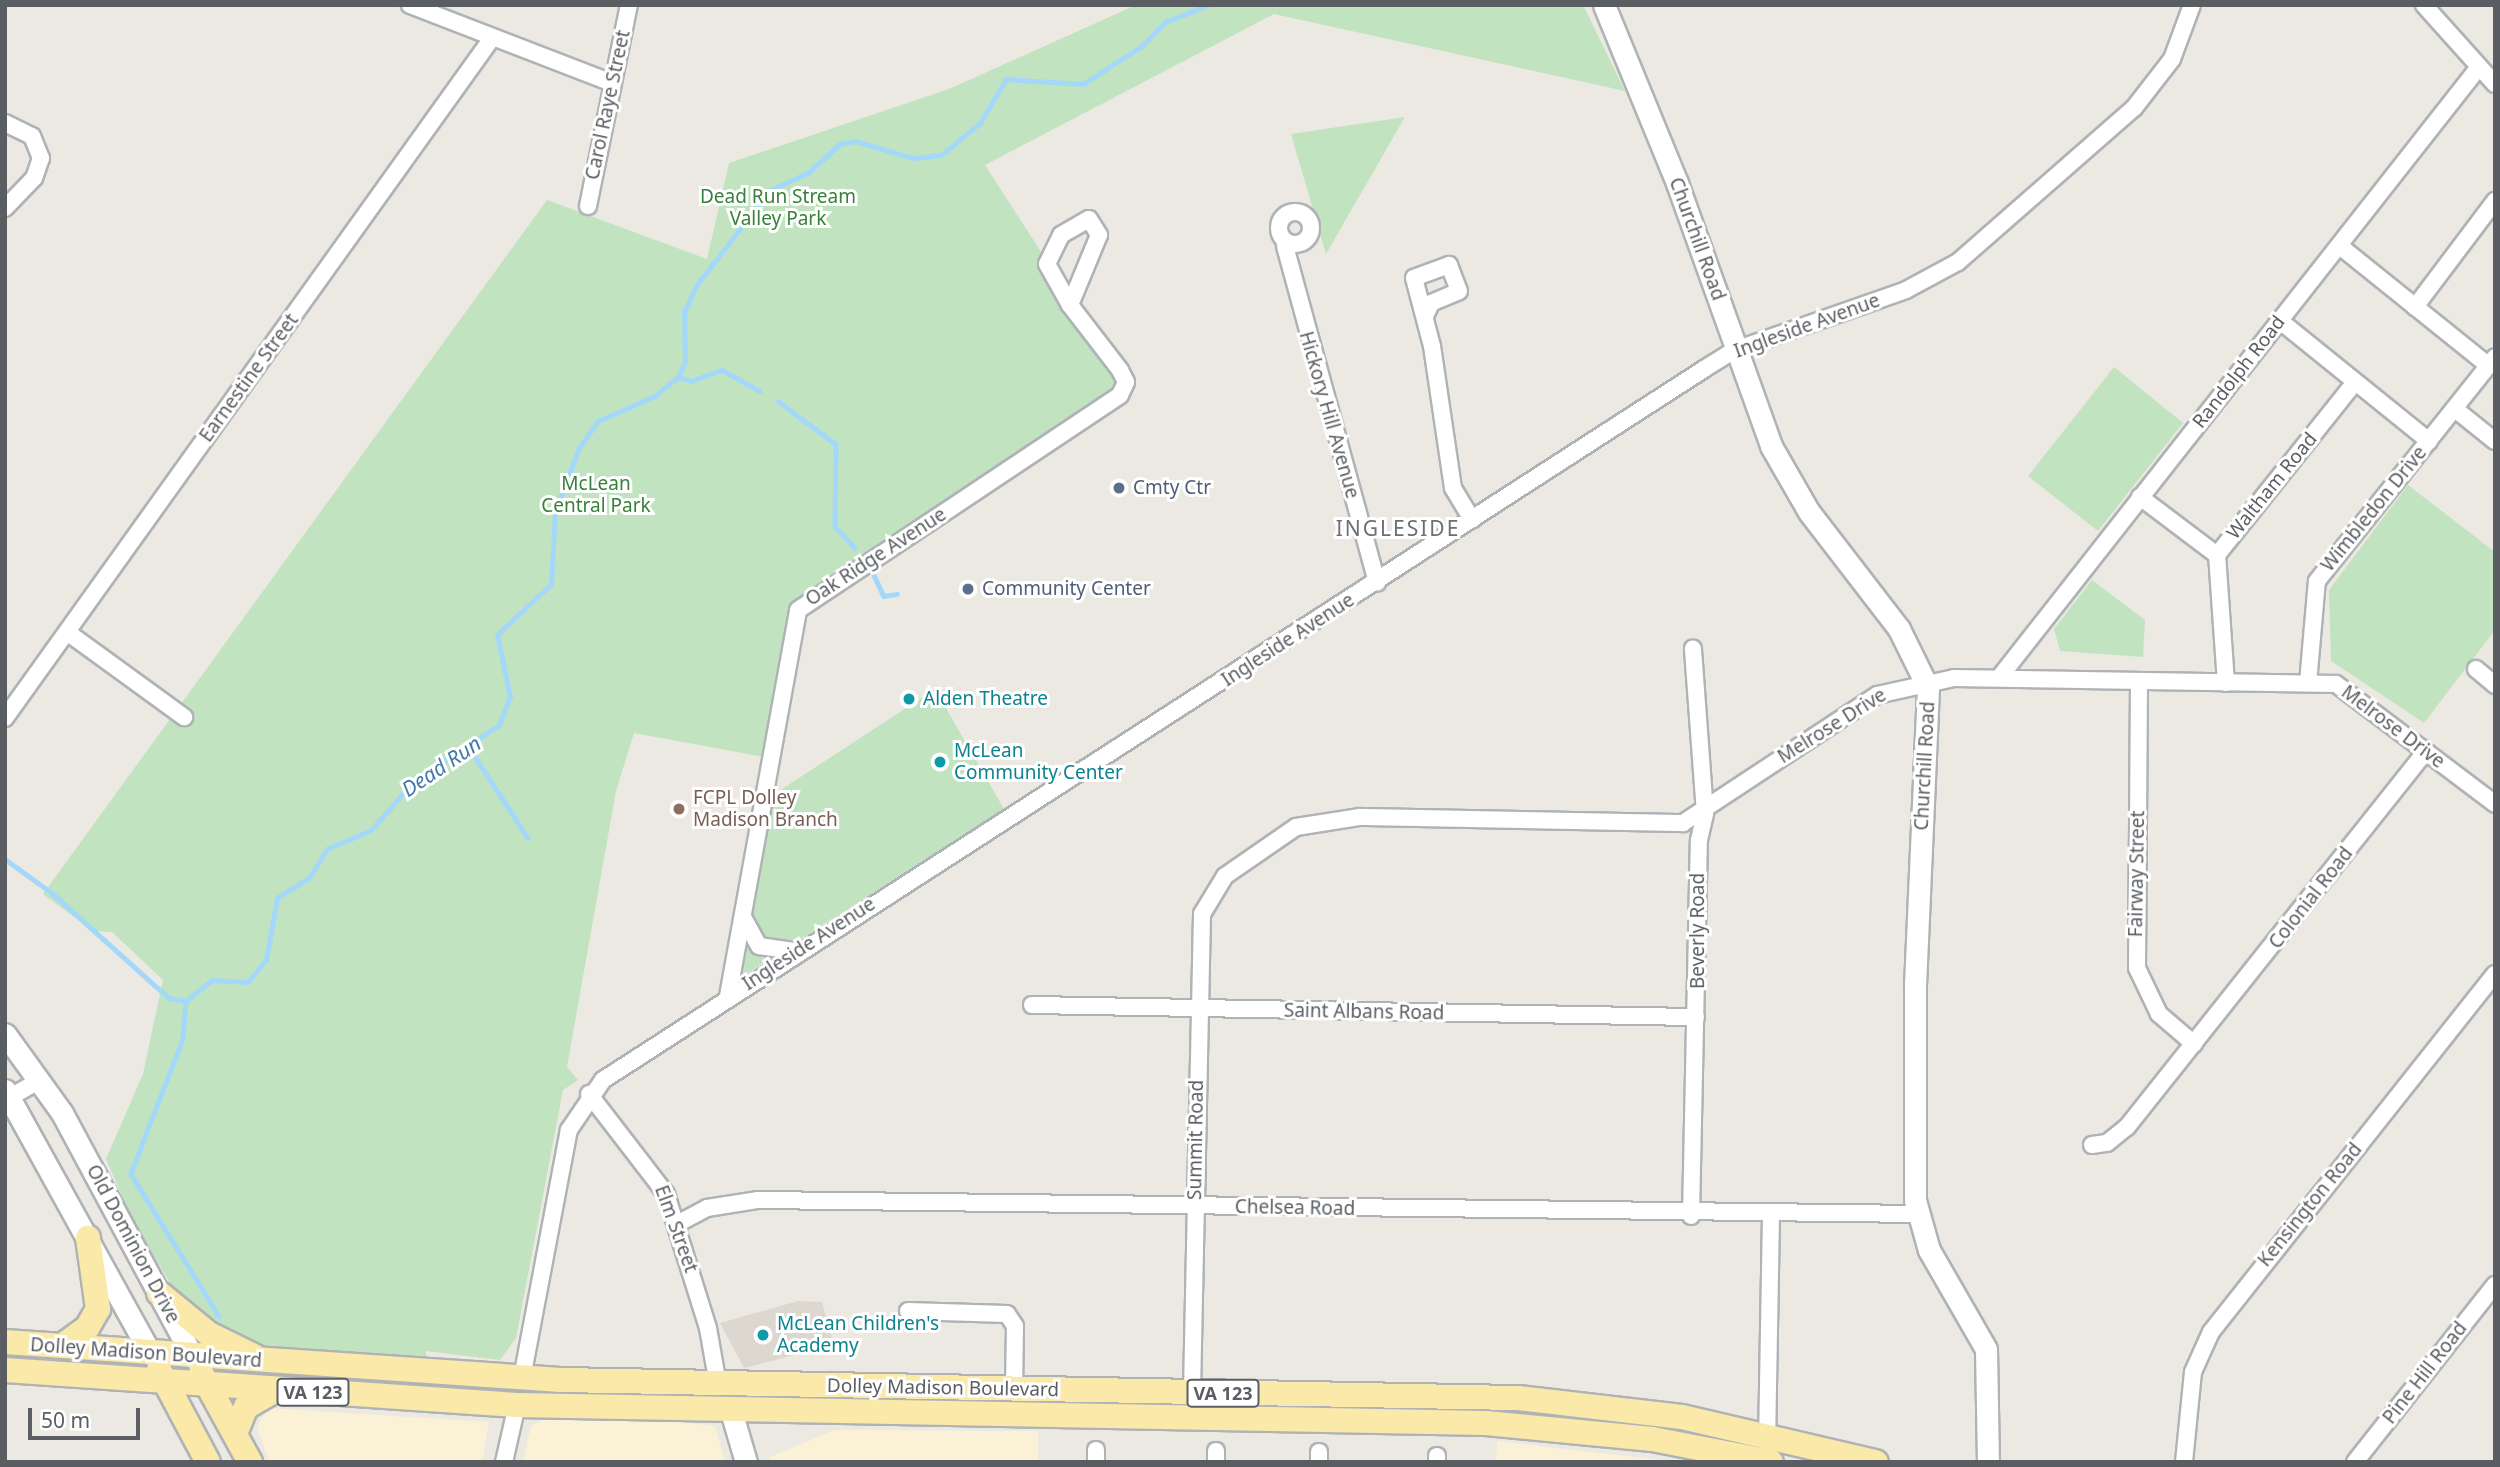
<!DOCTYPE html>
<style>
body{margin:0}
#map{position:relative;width:2500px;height:1467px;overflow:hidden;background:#ece9e2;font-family:"Noto Sans",sans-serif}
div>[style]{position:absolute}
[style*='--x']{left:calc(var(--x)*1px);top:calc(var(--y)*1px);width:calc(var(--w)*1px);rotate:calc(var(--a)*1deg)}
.commercial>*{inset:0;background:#fbf1d7}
.education>*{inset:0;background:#dcd8d0}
.green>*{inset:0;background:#c1e3bf}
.stream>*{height:4.5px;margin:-2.25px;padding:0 2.25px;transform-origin:2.25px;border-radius:2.25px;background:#a4d8fa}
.roads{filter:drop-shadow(2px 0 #afb3b6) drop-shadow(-2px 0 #afb3b6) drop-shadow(0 2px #afb3b6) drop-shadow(0 -2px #afb3b6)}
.street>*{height:16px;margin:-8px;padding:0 8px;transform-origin:8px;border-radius:8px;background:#fff}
.street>.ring{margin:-8px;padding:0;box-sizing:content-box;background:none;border:16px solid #fff;border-radius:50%}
.secondary>*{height:21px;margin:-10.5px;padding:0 10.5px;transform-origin:10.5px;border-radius:10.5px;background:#fff}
.primary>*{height:24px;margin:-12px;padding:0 12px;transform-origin:12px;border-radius:12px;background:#fae9a9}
.dots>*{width:19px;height:19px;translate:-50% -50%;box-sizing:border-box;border:4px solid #fff;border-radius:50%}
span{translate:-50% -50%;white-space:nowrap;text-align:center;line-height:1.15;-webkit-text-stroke:6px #fff;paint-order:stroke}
.shield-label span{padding:2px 5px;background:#fff;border:2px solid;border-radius:5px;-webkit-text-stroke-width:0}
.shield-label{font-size:18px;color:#5a5e62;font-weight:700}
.street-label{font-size:19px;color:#5a5e62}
.park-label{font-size:19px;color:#39813a}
.service-label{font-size:19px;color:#4e5e75}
.left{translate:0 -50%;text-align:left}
.culture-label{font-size:19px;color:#0d838f}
.education-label{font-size:19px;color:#785e54}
.neighbourhood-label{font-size:21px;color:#6b7074;letter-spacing:2px}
.water-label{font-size:21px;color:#437aaa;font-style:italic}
.frame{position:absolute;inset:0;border:7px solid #5a5e62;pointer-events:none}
.scale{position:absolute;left:28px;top:1408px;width:112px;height:32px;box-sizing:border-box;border:4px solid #5a5e62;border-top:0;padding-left:9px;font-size:21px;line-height:24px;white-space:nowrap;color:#5a5e62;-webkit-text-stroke:5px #fff;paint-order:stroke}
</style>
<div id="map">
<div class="commercial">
<div style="clip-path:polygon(268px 1408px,489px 1422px,482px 1462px,269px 1462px,257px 1426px)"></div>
<div style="clip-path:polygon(608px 1414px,715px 1426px,725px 1462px,523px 1462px,531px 1426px,551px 1416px)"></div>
<div style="clip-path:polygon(835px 1430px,1038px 1431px,1038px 1462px,771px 1462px,770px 1457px)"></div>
<div style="clip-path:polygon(1497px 1441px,1678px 1462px,1496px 1462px)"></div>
</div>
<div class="education">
<div style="clip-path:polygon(798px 1301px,822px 1302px,834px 1345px,744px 1368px,720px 1323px)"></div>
</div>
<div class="green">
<div style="clip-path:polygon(1136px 5px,1583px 5px,1625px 91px,1274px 14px,985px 165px,1125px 382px,799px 600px,764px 757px,634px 733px,616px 791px,567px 1067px,578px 1080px,563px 1090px,516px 1338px,500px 1360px,426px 1351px,426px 1362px,260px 1346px,193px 1322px,130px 1215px,106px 1159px,143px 1074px,163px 980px,112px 932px,93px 931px,43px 894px,547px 200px,707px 259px,729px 163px,949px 89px)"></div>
<div style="clip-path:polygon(1405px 117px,1326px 254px,1291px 134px)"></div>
<div style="clip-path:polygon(2114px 367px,2183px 423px,2098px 531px,2028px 476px)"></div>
<div style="clip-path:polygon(2408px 485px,2495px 552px,2495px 630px,2424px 723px,2331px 661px,2329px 590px)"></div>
<div style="clip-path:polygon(2092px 580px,2145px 620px,2143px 657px,2060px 651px,2054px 629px)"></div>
<div style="clip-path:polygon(935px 689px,1004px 809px,730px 984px,770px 797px)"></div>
</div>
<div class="stream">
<div style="--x:678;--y:377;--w:14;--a:17"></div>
<div style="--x:691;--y:381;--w:33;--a:-20"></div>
<div style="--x:722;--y:370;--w:43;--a:28.9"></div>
<div style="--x:778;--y:401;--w:72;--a:36.6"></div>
<div style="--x:836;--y:444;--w:82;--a:90.7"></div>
<div style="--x:835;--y:526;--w:30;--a:48"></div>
<div style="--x:874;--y:575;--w:23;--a:65"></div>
<div style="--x:884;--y:596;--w:13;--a:-9"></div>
<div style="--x:470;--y:749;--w:106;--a:56.9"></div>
<div style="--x:5;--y:859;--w:58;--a:35.9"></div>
<div style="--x:52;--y:893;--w:157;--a:41.9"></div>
<div style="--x:169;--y:998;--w:17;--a:10"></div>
<div style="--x:186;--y:1001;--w:33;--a:-39"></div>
<div style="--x:212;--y:980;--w:36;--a:3"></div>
<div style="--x:248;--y:982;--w:28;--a:-51"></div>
<div style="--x:266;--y:960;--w:63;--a:-79.9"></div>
<div style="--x:277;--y:898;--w:38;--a:-32"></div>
<div style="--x:309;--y:878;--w:34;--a:-58"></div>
<div style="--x:327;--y:849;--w:48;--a:-23.4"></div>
<div style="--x:371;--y:830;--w:65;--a:-48.7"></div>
<div style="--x:414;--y:781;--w:102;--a:-33.4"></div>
<div style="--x:499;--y:725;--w:30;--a:-69"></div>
<div style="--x:510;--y:697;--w:63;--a:-101.8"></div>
<div style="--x:497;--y:635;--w:74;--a:-43.4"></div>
<div style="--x:551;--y:584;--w:72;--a:-86.8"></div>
<div style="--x:555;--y:512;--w:68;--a:-69.4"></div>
<div style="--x:579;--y:448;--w:33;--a:-55"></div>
<div style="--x:598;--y:421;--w:62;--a:-23.7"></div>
<div style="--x:655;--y:396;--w:30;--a:-40"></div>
<div style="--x:678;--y:377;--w:17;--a:-65"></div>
<div style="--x:685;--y:362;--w:50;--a:-91.1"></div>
<div style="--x:684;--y:312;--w:29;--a:-65"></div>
<div style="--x:696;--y:286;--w:121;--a:-52.4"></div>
<div style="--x:770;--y:190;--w:42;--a:-24.1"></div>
<div style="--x:808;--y:173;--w:43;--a:-42.2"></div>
<div style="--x:840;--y:144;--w:15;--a:-11"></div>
<div style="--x:855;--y:141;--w:60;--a:16.3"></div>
<div style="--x:913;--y:158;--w:28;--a:-6"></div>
<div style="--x:941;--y:155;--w:50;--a:-39.4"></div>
<div style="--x:980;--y:123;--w:51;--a:-59.4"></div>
<div style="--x:1006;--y:79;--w:77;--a:3.7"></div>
<div style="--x:1083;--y:84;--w:70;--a:-32.8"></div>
<div style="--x:1142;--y:46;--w:33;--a:-46"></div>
<div style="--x:1165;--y:22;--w:46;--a:-21.6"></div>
<div style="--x:186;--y:1001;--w:38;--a:95"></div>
<div style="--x:183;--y:1039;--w:145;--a:111.1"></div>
<div style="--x:131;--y:1174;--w:167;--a:58.2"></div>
</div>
<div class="roads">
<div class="street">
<div style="--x:410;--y:5;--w:217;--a:21.1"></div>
<div style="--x:2424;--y:5;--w:106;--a:48.1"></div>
<div style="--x:5;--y:123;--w:30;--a:26"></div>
<div style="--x:32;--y:136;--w:24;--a:68"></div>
<div style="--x:41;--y:158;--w:21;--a:109"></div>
<div style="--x:34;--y:178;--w:42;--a:134"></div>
<div style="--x:588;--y:206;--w:205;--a:-78.5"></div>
<div class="ring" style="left:1279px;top:212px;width:16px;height:16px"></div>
<div style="--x:1089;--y:219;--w:19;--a:58"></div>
<div style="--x:1099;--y:235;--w:76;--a:112.5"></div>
<div style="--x:1070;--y:305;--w:47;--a:-119.3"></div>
<div style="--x:1047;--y:264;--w:32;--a:-64"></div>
<div style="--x:1061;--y:235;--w:32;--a:-30"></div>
<div style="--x:1285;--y:246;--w:349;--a:74.7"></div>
<div style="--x:2341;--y:247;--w:189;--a:38.8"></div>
<div style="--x:2415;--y:307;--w:133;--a:-53"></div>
<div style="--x:1425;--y:316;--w:14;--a:-65"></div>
<div style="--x:1431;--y:303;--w:30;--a:-23"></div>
<div style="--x:1459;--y:291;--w:28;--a:-111"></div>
<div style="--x:1449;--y:265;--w:37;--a:160"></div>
<div style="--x:1414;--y:278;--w:70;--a:75.2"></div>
<div style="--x:1432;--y:346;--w:144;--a:81.6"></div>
<div style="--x:1453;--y:488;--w:37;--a:59"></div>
<div style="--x:2279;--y:320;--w:193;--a:38.9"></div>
<div style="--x:2455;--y:409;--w:51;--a:38.7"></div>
<div style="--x:2140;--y:497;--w:96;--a:37"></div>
<div style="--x:67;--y:632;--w:145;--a:36"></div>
<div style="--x:2476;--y:669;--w:25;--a:40"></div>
<div style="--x:1999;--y:678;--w:777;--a:-51.85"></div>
<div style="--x:2139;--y:682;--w:286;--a:90.4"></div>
<div style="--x:2137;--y:968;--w:51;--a:64.4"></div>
<div style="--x:2159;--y:1014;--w:46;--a:40.6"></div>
<div style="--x:2226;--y:683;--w:128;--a:-94"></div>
<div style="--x:2217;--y:555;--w:221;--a:-51.4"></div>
<div style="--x:2308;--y:683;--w:102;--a:-85"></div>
<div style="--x:2317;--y:581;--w:286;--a:-51.5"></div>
<div style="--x:5;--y:718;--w:836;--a:-54.39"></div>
<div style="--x:744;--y:919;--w:31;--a:61"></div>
<div style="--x:759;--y:946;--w:35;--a:8"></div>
<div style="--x:728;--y:996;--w:392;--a:-79.7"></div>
<div style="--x:798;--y:610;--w:387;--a:-33.7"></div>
<div style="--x:1120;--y:395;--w:14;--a:-65"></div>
<div style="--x:1126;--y:382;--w:13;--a:-117"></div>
<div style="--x:1120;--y:370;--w:82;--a:-127.6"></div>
<div style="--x:1032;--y:1005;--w:664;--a:1.04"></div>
<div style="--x:589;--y:1094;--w:126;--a:52.4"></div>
<div style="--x:666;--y:1194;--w:140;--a:72.6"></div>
<div style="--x:708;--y:1328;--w:58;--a:80"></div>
<div style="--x:5;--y:1100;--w:40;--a:-29.7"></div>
<div style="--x:2092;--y:1145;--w:15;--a:-8"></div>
<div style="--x:2107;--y:1143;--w:26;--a:-39"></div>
<div style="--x:2127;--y:1127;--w:480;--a:-51.5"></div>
<div style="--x:1691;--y:1216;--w:376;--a:-88.8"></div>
<div style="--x:1699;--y:840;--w:28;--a:-77"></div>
<div style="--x:1705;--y:813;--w:165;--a:-94.2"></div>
<div style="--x:677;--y:1224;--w:34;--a:-28"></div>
<div style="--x:707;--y:1208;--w:52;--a:-8.9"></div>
<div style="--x:758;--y:1200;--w:1159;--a:0.69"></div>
<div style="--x:908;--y:1311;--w:99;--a:1.7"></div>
<div style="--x:1007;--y:1314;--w:14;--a:56"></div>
<div style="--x:1015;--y:1326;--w:63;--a:90.9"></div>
<div style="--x:522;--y:1378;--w:252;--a:-79.3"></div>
<div style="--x:569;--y:1130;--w:60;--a:-55.8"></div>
<div style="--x:603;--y:1080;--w:1311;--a:-32.85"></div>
<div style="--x:1704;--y:369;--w:36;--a:-32"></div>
<div style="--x:1735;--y:350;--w:181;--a:-19.3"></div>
<div style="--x:1906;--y:290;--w:59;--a:-28.3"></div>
<div style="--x:1958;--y:262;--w:234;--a:-41.2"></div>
<div style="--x:2134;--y:108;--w:62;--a:-52.2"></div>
<div style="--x:2172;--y:59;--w:58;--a:-69.7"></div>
<div style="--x:1192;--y:1392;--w:478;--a:-88.8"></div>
<div style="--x:1202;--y:914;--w:44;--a:-58.8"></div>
<div style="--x:1225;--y:876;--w:86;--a:-34.6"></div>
<div style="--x:1296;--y:827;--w:65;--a:-8.9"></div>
<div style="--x:1360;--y:817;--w:323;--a:1.1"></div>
<div style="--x:1683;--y:823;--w:232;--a:-33.4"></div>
<div style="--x:1877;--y:695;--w:79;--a:-12.4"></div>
<div style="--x:1954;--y:678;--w:382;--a:0.9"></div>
<div style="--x:2336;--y:684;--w:199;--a:37"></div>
<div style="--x:1767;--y:1444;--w:228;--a:-89"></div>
<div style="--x:504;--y:1462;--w:58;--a:-77.2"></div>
<div style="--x:1096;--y:1462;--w:12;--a:-90"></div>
<div style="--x:1216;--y:1462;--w:11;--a:-90"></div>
<div style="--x:1319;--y:1462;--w:10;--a:-90"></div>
<div style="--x:1437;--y:1462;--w:6;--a:-90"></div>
<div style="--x:2184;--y:1462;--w:90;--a:-84.3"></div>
<div style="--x:2193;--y:1372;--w:44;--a:-65.8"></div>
<div style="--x:2211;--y:1332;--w:457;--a:-51.6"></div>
<div style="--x:2355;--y:1462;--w:226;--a:-51.7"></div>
</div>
<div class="secondary">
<div style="--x:1604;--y:5;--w:192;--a:67.7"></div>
<div style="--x:1677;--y:183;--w:279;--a:70.3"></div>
<div style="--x:1771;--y:446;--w:76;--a:60.1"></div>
<div style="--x:1809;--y:512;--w:148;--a:52.4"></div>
<div style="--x:1899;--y:629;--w:66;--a:63.8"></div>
<div style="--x:1928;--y:688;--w:294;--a:92.5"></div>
<div style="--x:1915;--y:982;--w:218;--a:90"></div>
<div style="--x:1915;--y:1200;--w:52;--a:74.4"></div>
<div style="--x:1929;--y:1250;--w:114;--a:60.1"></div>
<div style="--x:1986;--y:1349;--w:113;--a:89"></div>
<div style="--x:5;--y:1034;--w:97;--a:54.2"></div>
<div style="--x:62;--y:1113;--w:277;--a:61.8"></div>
<div style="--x:5;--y:1090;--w:302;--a:61.1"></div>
<div style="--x:731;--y:1411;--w:53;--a:73.6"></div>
</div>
<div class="primary">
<div style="--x:159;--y:1293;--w:65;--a:39.4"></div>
<div style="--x:209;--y:1334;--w:50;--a:26.1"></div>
<div style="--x:5;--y:1342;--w:557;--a:3.91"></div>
<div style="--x:561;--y:1380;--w:957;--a:1.08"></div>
<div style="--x:1518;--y:1398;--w:165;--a:6.6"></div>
<div style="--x:1682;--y:1417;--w:199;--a:13.1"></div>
<div style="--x:62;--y:1346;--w:31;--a:-36"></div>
<div style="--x:87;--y:1328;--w:22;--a:-60"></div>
<div style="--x:98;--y:1309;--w:72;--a:-98"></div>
<div style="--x:5;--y:1370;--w:513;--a:3.91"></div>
<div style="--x:517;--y:1405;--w:969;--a:1.06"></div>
<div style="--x:1486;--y:1423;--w:167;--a:5.5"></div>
<div style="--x:1652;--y:1439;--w:121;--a:10.9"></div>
<div style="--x:159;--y:1370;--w:104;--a:62"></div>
<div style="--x:201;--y:1373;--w:102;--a:61.2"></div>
<div style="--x:235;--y:1434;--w:29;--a:-68"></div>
<div style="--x:246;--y:1407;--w:34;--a:-30"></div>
</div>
</div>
<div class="dots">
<div style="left:1119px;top:488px;background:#5c6f8a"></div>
<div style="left:968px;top:589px;background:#5c6f8a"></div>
<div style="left:909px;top:699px;background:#0f9aa8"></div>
<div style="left:940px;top:762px;background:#0f9aa8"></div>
<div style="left:679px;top:809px;background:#8d6e63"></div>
<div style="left:763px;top:1335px;background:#0f9aa8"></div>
</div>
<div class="shield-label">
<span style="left:313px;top:1392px">VA 123</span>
<span style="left:1223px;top:1393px">VA 123</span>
</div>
<div class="street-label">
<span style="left:608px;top:105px;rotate:-78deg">Carol Raye Street</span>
<span style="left:1697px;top:239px;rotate:70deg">Churchill Road</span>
<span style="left:1807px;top:326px;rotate:-20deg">Ingleside Avenue</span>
<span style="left:2239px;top:372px;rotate:-52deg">Randolph Road</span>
<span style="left:249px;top:378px;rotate:-54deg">Earnestine Street</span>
<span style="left:1329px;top:415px;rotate:74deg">Hickory Hill Avenue</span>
<span style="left:2272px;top:486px;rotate:-51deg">Waltham Road</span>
<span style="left:2374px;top:509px;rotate:-51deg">Wimbledon Drive</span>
<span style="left:876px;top:557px;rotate:-33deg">Oak Ridge Avenue</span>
<span style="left:1288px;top:640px;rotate:-33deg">Ingleside Avenue</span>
<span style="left:1832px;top:726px;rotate:-32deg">Melrose Drive</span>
<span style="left:2393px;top:727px;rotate:37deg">Melrose Drive</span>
<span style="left:1925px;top:766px;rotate:-87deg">Churchill Road</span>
<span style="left:2137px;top:874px;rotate:-89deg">Fairway Street</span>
<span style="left:2311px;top:898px;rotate:-52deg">Colonial Road</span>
<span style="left:1698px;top:931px;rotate:-90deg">Beverly Road</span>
<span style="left:809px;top:944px;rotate:-33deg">Ingleside Avenue</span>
<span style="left:1364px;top:1012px;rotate:1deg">Saint Albans Road</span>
<span style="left:1196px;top:1140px;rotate:-89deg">Summit Road</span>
<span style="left:2310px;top:1205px;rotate:-51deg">Kensington Road</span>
<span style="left:1295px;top:1208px;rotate:1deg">Chelsea Road</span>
<span style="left:676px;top:1229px;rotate:70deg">Elm Street</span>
<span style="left:133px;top:1244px;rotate:62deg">Old Dominion Drive</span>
<span style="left:146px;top:1353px;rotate:4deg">Dolley Madison Boulevard</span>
<span style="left:2425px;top:1373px;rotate:-52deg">Pine Hill Road</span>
<span style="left:943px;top:1388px;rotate:1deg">Dolley Madison Boulevard</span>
</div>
<div class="park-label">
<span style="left:778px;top:208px">Dead Run Stream<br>Valley Park</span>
<span style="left:596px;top:495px">McLean<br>Central Park</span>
</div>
<div class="service-label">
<span class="left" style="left:1133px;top:488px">Cmty Ctr</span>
<span class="left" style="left:982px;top:589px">Community Center</span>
</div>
<div class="culture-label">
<span class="left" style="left:923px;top:699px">Alden Theatre</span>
<span class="left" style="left:954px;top:762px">McLean<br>Community Center</span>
<span class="left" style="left:777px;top:1335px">McLean Children's<br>Academy</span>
</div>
<div class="education-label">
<span class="left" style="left:693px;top:809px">FCPL Dolley<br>Madison Branch</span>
</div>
<div class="neighbourhood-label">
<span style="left:1398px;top:528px">INGLESIDE</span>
</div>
<div class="water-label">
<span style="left:441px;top:766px;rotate:-34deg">Dead Run</span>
</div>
<div class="frame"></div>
<div class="scale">50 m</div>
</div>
